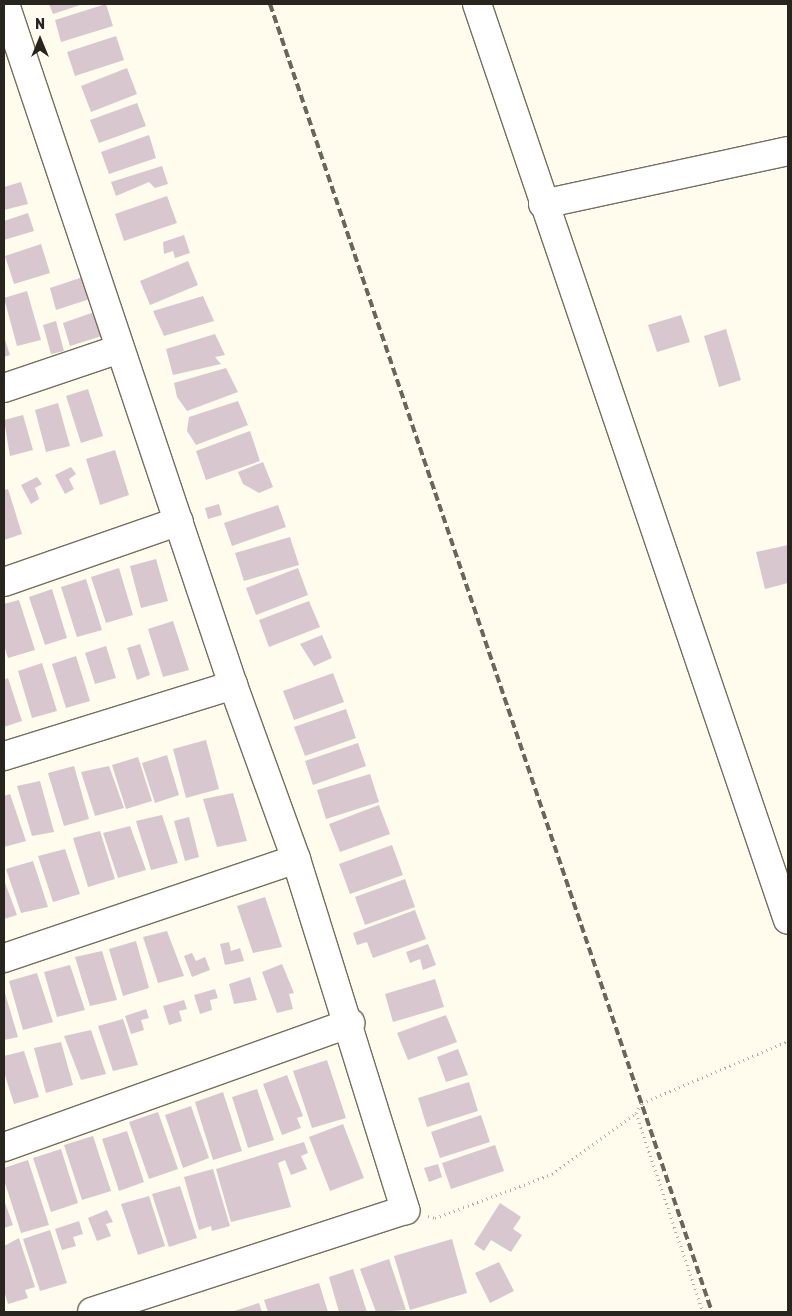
<!DOCTYPE html>
<style>
body{margin:0}
#map{position:relative;width:792px;height:1316px;overflow:hidden;background:#fffbed;font-family:Rubik,sans-serif}
div>[style]{position:absolute}
[style*='--x']{left:calc(var(--x)*1px);top:calc(var(--y)*1px);width:calc(var(--w)*1px);rotate:calc(var(--a)*1deg)}
.building>*{inset:0;background:#d9c7d0}
.path>*{height:3px;margin-top:-1.5px;transform-origin:0;background:repeating-linear-gradient(90deg,#afaba0 0 1px,transparent 0 5px)}
.roads{filter:drop-shadow(1px 0 #746f60) drop-shadow(-1px 0 #746f60) drop-shadow(0 1px #746f60) drop-shadow(0 -1px #746f60)}
.minor>*{height:28px;margin:-14px;padding:0 14px;transform-origin:14px;border-radius:14px;background:#fff}
.rail>*{height:4px;margin-top:-2px;transform-origin:0;background:repeating-linear-gradient(90deg,#69665d 0 8px,transparent 0 12px)}
span{translate:-50% -50%;white-space:nowrap;text-align:center;line-height:1.15;-webkit-text-stroke:4px #fff;paint-order:stroke}
.frame{position:absolute;inset:0;border:5px solid #27251e;pointer-events:none}
.north{position:absolute;left:15px;top:15px;width:50px;height:50px;-webkit-text-stroke:4px #fff;paint-order:stroke;rotate:0deg;font-size:14px;font-weight:700;line-height:20px;text-align:center;color:#27251e}
.north::after{content:'';display:block;margin:auto;width:18px;height:22px;background:#27251e;clip-path:polygon(50% 0,100% 100%,50% 72%,0 100%)}
</style>
<div id="map">
<div class="building">
<div style="clip-path:polygon(49px 4px,83px 4px,53px 14px)"></div>
<div style="clip-path:polygon(106px 4px,113px 26px,61px 42px,55px 20px)"></div>
<div style="clip-path:polygon(116px 36px,124px 60px,75px 76px,67px 52px)"></div>
<div style="clip-path:polygon(127px 68px,137px 94px,91px 112px,81px 86px)"></div>
<div style="clip-path:polygon(137px 103px,146px 126px,99px 143px,90px 120px)"></div>
<div style="clip-path:polygon(149px 135px,156px 158px,109px 174px,101px 152px)"></div>
<div style="clip-path:polygon(162px 166px,168px 184px,155px 188px,149px 182px,116px 196px,111px 182px)"></div>
<div style="clip-path:polygon(21px 182px,28px 204px,4px 210px,4px 187px)"></div>
<div style="clip-path:polygon(167px 196px,177px 223px,124px 241px,115px 214px)"></div>
<div style="clip-path:polygon(28px 213px,34px 231px,4px 240px,4px 221px)"></div>
<div style="clip-path:polygon(184px 235px,190px 253px,175px 258px,173px 251px,164px 254px,163px 242px)"></div>
<div style="clip-path:polygon(41px 244px,50px 273px,14px 284px,5px 256px)"></div>
<div style="clip-path:polygon(188px 261px,198px 285px,150px 305px,140px 281px)"></div>
<div style="clip-path:polygon(89px 275px,96px 297px,56px 310px,50px 288px)"></div>
<div style="clip-path:polygon(27px 291px,41px 340px,17px 346px,4px 298px)"></div>
<div style="clip-path:polygon(203px 296px,214px 321px,164px 336px,153px 311px)"></div>
<div style="clip-path:polygon(100px 310px,108px 334px,70px 346px,63px 323px)"></div>
<div style="clip-path:polygon(681px 315px,690px 342px,657px 352px,648px 325px)"></div>
<div style="clip-path:polygon(56px 321px,64px 351px,51px 354px,43px 325px)"></div>
<div style="clip-path:polygon(726px 329px,741px 380px,719px 387px,704px 336px)"></div>
<div style="clip-path:polygon(215px 334px,225px 355px,215px 357px,221px 364px,173px 375px,166px 349px)"></div>
<div style="clip-path:polygon(4px 337px,10px 355px,4px 357px)"></div>
<div style="clip-path:polygon(226px 368px,238px 392px,187px 411px,177px 397px,174px 383px)"></div>
<div style="clip-path:polygon(88px 389px,103px 436px,81px 443px,66px 396px)"></div>
<div style="clip-path:polygon(238px 401px,248px 425px,196px 445px,187px 431px,189px 417px)"></div>
<div style="clip-path:polygon(58px 403px,70px 446px,46px 452px,35px 410px)"></div>
<div style="clip-path:polygon(23px 415px,33px 450px,10px 456px,4px 420px)"></div>
<div style="clip-path:polygon(250px 431px,260px 461px,206px 480px,196px 451px)"></div>
<div style="clip-path:polygon(115px 450px,129px 495px,100px 505px,86px 459px)"></div>
<div style="clip-path:polygon(263px 462px,273px 487px,259px 493px,243px 484px,238px 472px)"></div>
<div style="clip-path:polygon(71px 467px,76px 474px,69px 479px,74px 489px,65px 494px,55px 475px)"></div>
<div style="clip-path:polygon(37px 477px,42px 484px,35px 488px,39px 499px,31px 504px,21px 485px)"></div>
<div style="clip-path:polygon(8px 489px,22px 534px,4px 540px,4px 490px)"></div>
<div style="clip-path:polygon(219px 504px,222px 515px,208px 519px,205px 508px)"></div>
<div style="clip-path:polygon(278px 505px,286px 527px,232px 546px,224px 523px)"></div>
<div style="clip-path:polygon(290px 537px,299px 565px,244px 581px,235px 553px)"></div>
<div style="clip-path:polygon(788px 545px,788px 583px,765px 589px,756px 552px)"></div>
<div style="clip-path:polygon(156px 559px,168px 601px,141px 608px,130px 566px)"></div>
<div style="clip-path:polygon(119px 568px,133px 615px,106px 623px,91px 577px)"></div>
<div style="clip-path:polygon(298px 568px,308px 595px,256px 615px,246px 588px)"></div>
<div style="clip-path:polygon(86px 579px,102px 630px,77px 637px,61px 587px)"></div>
<div style="clip-path:polygon(52px 589px,67px 638px,45px 645px,29px 597px)"></div>
<div style="clip-path:polygon(19px 600px,35px 650px,8px 658px,4px 645px,4px 604px)"></div>
<div style="clip-path:polygon(309px 601px,320px 627px,269px 647px,259px 620px)"></div>
<div style="clip-path:polygon(173px 621px,189px 670px,163px 677px,148px 629px)"></div>
<div style="clip-path:polygon(322px 635px,332px 658px,314px 666px,300px 644px)"></div>
<div style="clip-path:polygon(140px 644px,150px 675px,137px 680px,127px 648px)"></div>
<div style="clip-path:polygon(106px 646px,116px 678px,95px 684px,85px 653px)"></div>
<div style="clip-path:polygon(76px 656px,90px 701px,66px 708px,52px 664px)"></div>
<div style="clip-path:polygon(42px 663px,57px 711px,32px 718px,18px 671px)"></div>
<div style="clip-path:polygon(333px 673px,344px 702px,294px 720px,283px 691px)"></div>
<div style="clip-path:polygon(8px 678px,22px 721px,4px 727px,4px 680px)"></div>
<div style="clip-path:polygon(346px 709px,356px 738px,305px 756px,294px 727px)"></div>
<div style="clip-path:polygon(206px 740px,219px 789px,186px 798px,173px 749px)"></div>
<div style="clip-path:polygon(358px 743px,366px 766px,313px 785px,305px 761px)"></div>
<div style="clip-path:polygon(167px 755px,179px 795px,155px 803px,142px 763px)"></div>
<div style="clip-path:polygon(138px 757px,152px 801px,126px 809px,112px 765px)"></div>
<div style="clip-path:polygon(74px 766px,89px 819px,64px 826px,48px 773px)"></div>
<div style="clip-path:polygon(109px 766px,124px 808px,95px 816px,81px 772px)"></div>
<div style="clip-path:polygon(370px 774px,379px 802px,326px 819px,317px 790px)"></div>
<div style="clip-path:polygon(40px 781px,54px 832px,32px 836px,17px 786px)"></div>
<div style="clip-path:polygon(233px 793px,247px 841px,217px 847px,203px 799px)"></div>
<div style="clip-path:polygon(10px 794px,26px 841px,4px 847px,4px 796px)"></div>
<div style="clip-path:polygon(379px 805px,390px 834px,340px 852px,329px 824px)"></div>
<div style="clip-path:polygon(162px 815px,178px 863px,151px 870px,136px 821px)"></div>
<div style="clip-path:polygon(189px 817px,199px 857px,185px 861px,174px 821px)"></div>
<div style="clip-path:polygon(130px 826px,146px 870px,118px 878px,103px 833px)"></div>
<div style="clip-path:polygon(100px 831px,115px 879px,88px 887px,73px 838px)"></div>
<div style="clip-path:polygon(392px 845px,403px 875px,350px 894px,339px 864px)"></div>
<div style="clip-path:polygon(65px 849px,80px 894px,53px 902px,38px 856px)"></div>
<div style="clip-path:polygon(33px 861px,48px 907px,21px 913px,6px 869px)"></div>
<div style="clip-path:polygon(405px 879px,415px 907px,365px 925px,355px 897px)"></div>
<div style="clip-path:polygon(4px 880px,17px 915px,4px 919px)"></div>
<div style="clip-path:polygon(265px 897px,282px 947px,253px 953px,237px 906px)"></div>
<div style="clip-path:polygon(415px 910px,426px 939px,373px 958px,367px 942px,357px 945px,353px 933px)"></div>
<div style="clip-path:polygon(167px 931px,184px 976px,158px 983px,143px 937px)"></div>
<div style="clip-path:polygon(136px 941px,149px 988px,123px 996px,109px 949px)"></div>
<div style="clip-path:polygon(229px 942px,231px 951px,240px 948px,244px 961px,225px 965px,220px 944px)"></div>
<div style="clip-path:polygon(428px 944px,436px 965px,423px 970px,420px 959px,410px 963px,406px 952px)"></div>
<div style="clip-path:polygon(102px 951px,117px 1000px,90px 1006px,75px 957px)"></div>
<div style="clip-path:polygon(192px 953px,196px 961px,205px 957px,210px 970px,192px 977px,184px 956px)"></div>
<div style="clip-path:polygon(282px 964px,294px 993px,289px 994px,293px 1009px,277px 1013px,262px 972px)"></div>
<div style="clip-path:polygon(70px 965px,85px 1010px,57px 1017px,44px 972px)"></div>
<div style="clip-path:polygon(37px 973px,53px 1022px,23px 1030px,9px 981px)"></div>
<div style="clip-path:polygon(250px 977px,257px 1000px,234px 1004px,229px 984px)"></div>
<div style="clip-path:polygon(435px 979px,444px 1007px,393px 1022px,385px 994px)"></div>
<div style="clip-path:polygon(215px 989px,218px 998px,210px 1000px,212px 1010px,200px 1014px,194px 995px)"></div>
<div style="clip-path:polygon(4px 990px,18px 1037px,4px 1040px)"></div>
<div style="clip-path:polygon(184px 1000px,187px 1009px,179px 1011px,182px 1021px,169px 1025px,163px 1006px)"></div>
<div style="clip-path:polygon(146px 1009px,149px 1018px,141px 1020px,144px 1030px,131px 1034px,125px 1016px)"></div>
<div style="clip-path:polygon(446px 1015px,457px 1042px,408px 1060px,397px 1033px)"></div>
<div style="clip-path:polygon(123px 1019px,138px 1065px,113px 1071px,98px 1026px)"></div>
<div style="clip-path:polygon(91px 1030px,106px 1074px,81px 1080px,64px 1036px)"></div>
<div style="clip-path:polygon(61px 1042px,73px 1085px,46px 1093px,34px 1048px)"></div>
<div style="clip-path:polygon(458px 1049px,468px 1075px,446px 1082px,437px 1057px)"></div>
<div style="clip-path:polygon(24px 1051px,39px 1097px,14px 1104px,4px 1072px,4px 1056px)"></div>
<div style="clip-path:polygon(327px 1060px,346px 1118px,312px 1128px,293px 1071px)"></div>
<div style="clip-path:polygon(287px 1075px,303px 1116px,297px 1118px,301px 1128px,282px 1135px,263px 1084px)"></div>
<div style="clip-path:polygon(469px 1082px,478px 1111px,427px 1127px,418px 1098px)"></div>
<div style="clip-path:polygon(257px 1089px,274px 1140px,248px 1148px,232px 1097px)"></div>
<div style="clip-path:polygon(223px 1092px,242px 1151px,213px 1160px,195px 1102px)"></div>
<div style="clip-path:polygon(191px 1106px,209px 1158px,183px 1168px,165px 1115px)"></div>
<div style="clip-path:polygon(158px 1112px,178px 1169px,149px 1179px,129px 1122px)"></div>
<div style="clip-path:polygon(481px 1115px,490px 1142px,440px 1158px,431px 1132px)"></div>
<div style="clip-path:polygon(343px 1124px,364px 1178px,330px 1191px,309px 1137px)"></div>
<div style="clip-path:polygon(127px 1131px,144px 1182px,119px 1191px,102px 1139px)"></div>
<div style="clip-path:polygon(93px 1136px,111px 1191px,82px 1200px,64px 1145px)"></div>
<div style="clip-path:polygon(304px 1142px,308px 1153px,301px 1156px,307px 1169px,291px 1175px,285px 1160px,278px 1163px,291px 1207px,231px 1222px,216px 1169px)"></div>
<div style="clip-path:polygon(495px 1145px,504px 1171px,451px 1189px,442px 1163px)"></div>
<div style="clip-path:polygon(61px 1149px,78px 1203px,51px 1212px,33px 1158px)"></div>
<div style="clip-path:polygon(28px 1160px,49px 1225px,21px 1233px,4px 1180px,4px 1168px)"></div>
<div style="clip-path:polygon(438px 1164px,442px 1177px,429px 1182px,424px 1168px)"></div>
<div style="clip-path:polygon(213px 1169px,230px 1226px,212px 1231px,211px 1226px,199px 1230px,184px 1177px)"></div>
<div style="clip-path:polygon(180px 1186px,197px 1238px,169px 1247px,152px 1194px)"></div>
<div style="clip-path:polygon(149px 1196px,165px 1246px,138px 1255px,121px 1204px)"></div>
<div style="clip-path:polygon(4px 1200px,13px 1225px,4px 1228px)"></div>
<div style="clip-path:polygon(500px 1203px,521px 1217px,513px 1229px,522px 1235px,511px 1252px,491px 1240px,484px 1251px,474px 1244px)"></div>
<div style="clip-path:polygon(107px 1210px,113px 1222px,106px 1224px,111px 1236px,97px 1241px,88px 1218px)"></div>
<div style="clip-path:polygon(79px 1221px,83px 1234px,73px 1237px,76px 1246px,62px 1250px,55px 1229px)"></div>
<div style="clip-path:polygon(50px 1230px,67px 1283px,40px 1291px,23px 1239px)"></div>
<div style="clip-path:polygon(19px 1238px,35px 1287px,25px 1290px,28px 1298px,8px 1304px,4px 1291px,4px 1246px)"></div>
<div style="clip-path:polygon(452px 1239px,467px 1293px,410px 1310px,394px 1256px)"></div>
<div style="clip-path:polygon(389px 1259px,406px 1310px,376px 1312px,360px 1269px)"></div>
<div style="clip-path:polygon(499px 1262px,514px 1291px,490px 1303px,475px 1273px)"></div>
<div style="clip-path:polygon(353px 1269px,367px 1312px,339px 1312px,329px 1277px)"></div>
<div style="clip-path:polygon(319px 1283px,328px 1312px,268px 1312px,264px 1300px)"></div>
<div style="clip-path:polygon(259px 1303px,262px 1312px,231px 1312px)"></div>
</div>
<div class="path">
<div style="--x:636;--y:1113;--w:210;--a:71.4"></div>
<div style="--x:428;--y:1216;--w:7;--a:16"></div>
<div style="--x:435;--y:1218;--w:125;--a:-20.6"></div>
<div style="--x:552;--y:1174;--w:104;--a:-36"></div>
<div style="--x:636;--y:1113;--w:12;--a:-59"></div>
<div style="--x:642;--y:1103;--w:159;--a:-23"></div>
</div>
<div class="roads">
<div class="minor">
<div style="--x:5;--y:4;--w:718;--a:71.49"></div>
<div style="--x:233;--y:685;--w:185;--a:70.1"></div>
<div style="--x:296;--y:859;--w:368;--a:72.7"></div>
<div style="--x:405;--y:1210;--w:329;--a:162"></div>
<div style="--x:477;--y:4;--w:967;--a:71.25"></div>
<div style="--x:543;--y:204;--w:251;--a:-12.2"></div>
<div style="--x:4;--y:388;--w:121;--a:-18.7"></div>
<div style="--x:4;--y:582;--w:185;--a:-19.2"></div>
<div style="--x:4;--y:756;--w:240;--a:-17.2"></div>
<div style="--x:4;--y:958;--w:308;--a:-18.7"></div>
<div style="--x:4;--y:1147;--w:368;--a:-19.7"></div>
</div>
</div>
<div class="rail">
<div style="--x:270;--y:4;--w:1381;--a:71.33"></div>
</div>
<div class="frame"></div>
<div class="north">N</div>
</div>
